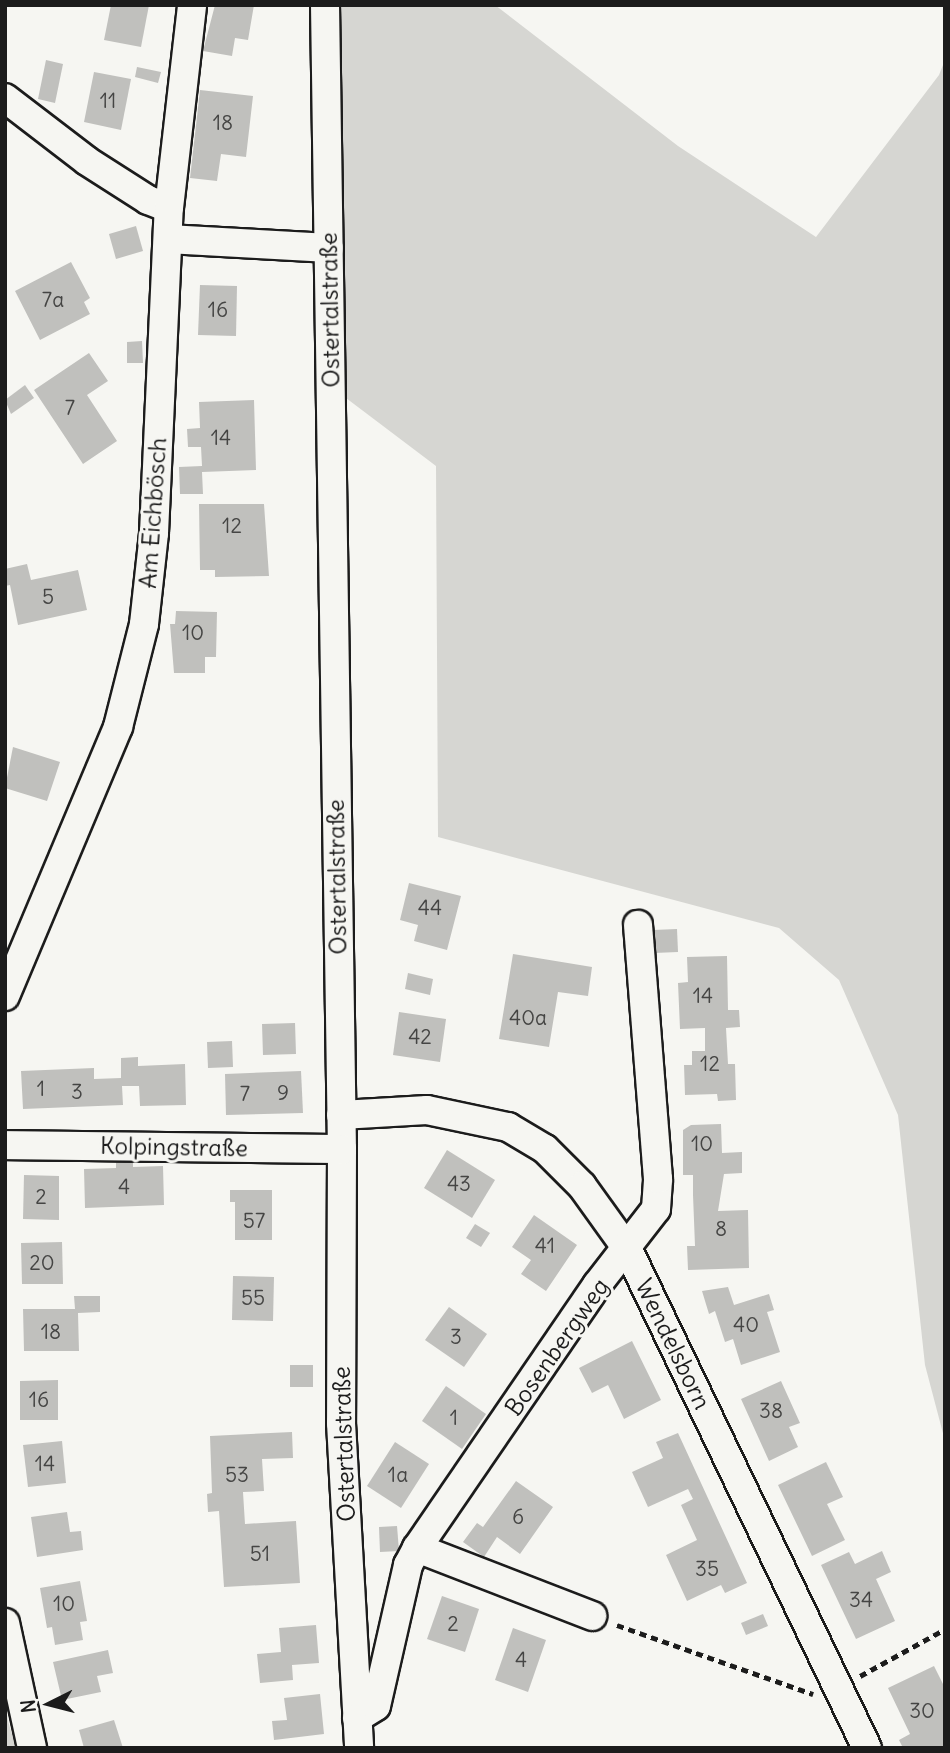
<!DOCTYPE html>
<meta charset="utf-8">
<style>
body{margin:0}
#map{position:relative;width:950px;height:1753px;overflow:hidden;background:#f6f6f2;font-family:Delius,sans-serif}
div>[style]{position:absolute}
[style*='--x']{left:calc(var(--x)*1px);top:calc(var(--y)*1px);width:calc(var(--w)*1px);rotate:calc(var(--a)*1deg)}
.green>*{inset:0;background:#d6d6d2}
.building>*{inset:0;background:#c0c0bd}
.path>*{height:4.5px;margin-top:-2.25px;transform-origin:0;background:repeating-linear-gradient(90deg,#1c1c1c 0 7px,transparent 0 12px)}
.roads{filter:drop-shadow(2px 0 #1c1c1c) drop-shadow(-2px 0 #1c1c1c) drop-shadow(0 2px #1c1c1c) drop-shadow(0 -2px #1c1c1c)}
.minor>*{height:28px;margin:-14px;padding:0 14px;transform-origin:14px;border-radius:14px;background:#f6f6f2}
span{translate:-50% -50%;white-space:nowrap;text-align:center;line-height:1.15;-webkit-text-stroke:6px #f6f6f2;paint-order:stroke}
.number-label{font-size:21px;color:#454544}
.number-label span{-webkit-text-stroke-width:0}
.street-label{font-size:24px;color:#1c1c1c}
.frame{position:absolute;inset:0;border:7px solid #1c1c1c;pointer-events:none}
.north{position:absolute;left:14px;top:1669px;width:70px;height:70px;-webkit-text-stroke:5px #f6f6f2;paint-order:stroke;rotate:264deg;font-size:19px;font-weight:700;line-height:28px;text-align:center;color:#1c1c1c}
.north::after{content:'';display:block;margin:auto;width:24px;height:32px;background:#1c1c1c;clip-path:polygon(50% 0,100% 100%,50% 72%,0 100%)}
</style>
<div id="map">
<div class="green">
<div style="clip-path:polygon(335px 5px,495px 5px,678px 146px,816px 237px,939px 75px,945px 60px,945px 1441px,925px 1365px,898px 1115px,839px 980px,779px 928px,438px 837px,436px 466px,346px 398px)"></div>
<div style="clip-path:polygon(5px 1704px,8px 1721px,16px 1748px,5px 1748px)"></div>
</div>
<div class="building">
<div style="clip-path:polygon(111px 5px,149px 5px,141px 47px,104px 40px)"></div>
<div style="clip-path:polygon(215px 5px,254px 5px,248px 40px,235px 38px,232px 56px,203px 51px)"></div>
<div style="clip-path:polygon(46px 60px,63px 64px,55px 103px,38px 99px)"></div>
<div style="clip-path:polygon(137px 67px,161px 72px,158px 83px,135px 77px)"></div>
<div style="clip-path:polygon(94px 72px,131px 79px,121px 130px,84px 122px)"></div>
<div style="clip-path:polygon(200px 90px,253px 96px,246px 157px,221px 154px,217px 181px,190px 178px)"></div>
<div style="clip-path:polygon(136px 226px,143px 251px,116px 259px,109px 234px)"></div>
<div style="clip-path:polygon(71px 262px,90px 298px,84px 302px,90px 314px,40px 340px,15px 291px)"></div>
<div style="clip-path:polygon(200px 285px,237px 286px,236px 336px,198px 335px)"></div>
<div style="clip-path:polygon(142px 341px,143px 363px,127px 363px,127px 342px)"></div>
<div style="clip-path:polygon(89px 353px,108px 381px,87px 395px,117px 441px,83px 464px,34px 390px)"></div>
<div style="clip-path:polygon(25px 385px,34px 398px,11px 414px,5px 400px)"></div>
<div style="clip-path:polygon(254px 400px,256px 470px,202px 472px,203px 494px,180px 494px,179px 467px,202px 466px,201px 447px,188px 447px,187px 429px,200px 428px,199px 402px)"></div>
<div style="clip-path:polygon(199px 504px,264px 504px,269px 576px,215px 577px,215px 570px,200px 570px)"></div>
<div style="clip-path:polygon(27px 564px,31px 580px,78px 570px,87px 610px,18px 625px,10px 585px,5px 586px,5px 569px)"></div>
<div style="clip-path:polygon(176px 611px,217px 612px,216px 657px,205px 657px,205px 673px,174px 673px,170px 624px,175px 624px)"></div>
<div style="clip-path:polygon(13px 747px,60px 762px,47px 801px,5px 788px)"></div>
<div style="clip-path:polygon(409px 883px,461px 896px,447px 950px,414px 941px,418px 925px,400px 920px)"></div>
<div style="clip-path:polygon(677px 929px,678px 952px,654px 953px,653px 930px)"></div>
<div style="clip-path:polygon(513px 954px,592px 967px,588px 996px,558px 992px,549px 1047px,499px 1039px)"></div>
<div style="clip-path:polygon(727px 956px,728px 1010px,739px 1010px,740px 1027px,726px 1028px,728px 1064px,735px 1064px,736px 1100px,718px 1101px,717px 1094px,685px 1095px,684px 1065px,692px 1065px,692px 1051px,705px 1051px,705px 1028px,680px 1029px,678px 983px,688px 982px,687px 957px)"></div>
<div style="clip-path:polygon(408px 973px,433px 979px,430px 995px,405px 989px)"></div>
<div style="clip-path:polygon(399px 1012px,446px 1019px,440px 1062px,393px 1055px)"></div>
<div style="clip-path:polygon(295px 1023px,296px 1054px,263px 1055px,262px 1024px)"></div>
<div style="clip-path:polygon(232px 1041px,233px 1067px,208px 1068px,207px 1042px)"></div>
<div style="clip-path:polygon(138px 1057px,138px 1066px,185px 1064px,186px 1105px,140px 1106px,139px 1086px,122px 1086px,123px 1105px,23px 1109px,21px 1071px,94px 1068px,94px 1079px,121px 1078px,121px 1058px)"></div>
<div style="clip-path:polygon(301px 1071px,303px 1113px,226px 1115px,225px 1074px)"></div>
<div style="clip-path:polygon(721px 1124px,722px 1153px,742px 1152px,742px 1173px,724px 1174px,718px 1211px,748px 1210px,749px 1268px,688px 1270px,687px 1246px,695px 1246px,693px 1195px,693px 1175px,683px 1175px,683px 1130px,691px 1125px)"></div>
<div style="clip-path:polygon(447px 1150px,495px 1180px,472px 1218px,424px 1188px)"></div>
<div style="clip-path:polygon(116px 1157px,133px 1157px,133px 1167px,163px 1166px,164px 1205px,85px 1208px,84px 1169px,116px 1168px)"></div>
<div style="clip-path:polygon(24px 1175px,59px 1176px,59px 1220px,23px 1219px)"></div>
<div style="clip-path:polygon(230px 1190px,272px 1190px,272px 1240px,235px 1240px,235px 1202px,230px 1202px)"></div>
<div style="clip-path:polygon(534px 1215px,577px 1245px,546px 1291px,521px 1274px,531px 1260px,512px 1247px)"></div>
<div style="clip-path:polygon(475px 1224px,490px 1233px,481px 1247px,466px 1238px)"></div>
<div style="clip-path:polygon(62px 1242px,63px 1284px,22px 1284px,21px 1243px)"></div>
<div style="clip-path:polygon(233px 1276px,274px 1277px,273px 1321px,232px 1320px)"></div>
<div style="clip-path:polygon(728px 1287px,734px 1305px,769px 1294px,774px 1310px,767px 1312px,780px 1352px,741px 1365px,733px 1339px,725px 1342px,715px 1311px,709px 1314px,702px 1291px)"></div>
<div style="clip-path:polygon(74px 1296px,100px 1296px,100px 1312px,78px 1313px,79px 1351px,24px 1351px,23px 1309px,75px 1309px)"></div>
<div style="clip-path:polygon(449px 1307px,487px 1334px,464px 1367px,425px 1340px)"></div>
<div style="clip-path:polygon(632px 1341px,661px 1400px,624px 1419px,608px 1385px,592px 1393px,579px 1368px)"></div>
<div style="clip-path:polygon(290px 1365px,313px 1365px,313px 1387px,290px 1387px)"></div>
<div style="clip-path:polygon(58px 1380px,58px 1420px,20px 1420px,20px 1381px)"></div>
<div style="clip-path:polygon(781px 1381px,800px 1423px,789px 1427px,798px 1447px,769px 1461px,741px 1399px)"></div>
<div style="clip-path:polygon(446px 1386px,486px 1414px,462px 1449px,422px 1421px)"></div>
<div style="clip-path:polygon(292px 1432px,293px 1458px,262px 1459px,264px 1491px,243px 1492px,245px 1524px,296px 1521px,300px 1583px,224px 1587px,219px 1511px,208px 1512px,207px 1494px,212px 1493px,210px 1436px)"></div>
<div style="clip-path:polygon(678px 1433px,747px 1583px,725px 1593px,721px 1585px,687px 1601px,666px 1555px,697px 1540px,681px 1505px,693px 1499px,688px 1489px,648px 1507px,632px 1472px,663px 1458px,656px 1442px)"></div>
<div style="clip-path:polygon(62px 1441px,66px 1483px,28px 1487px,23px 1445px)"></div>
<div style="clip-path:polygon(395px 1442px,429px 1464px,401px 1508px,367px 1486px)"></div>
<div style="clip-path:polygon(826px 1462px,843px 1497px,827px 1504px,845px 1540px,812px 1556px,778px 1485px)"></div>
<div style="clip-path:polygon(516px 1481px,553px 1507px,520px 1554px,497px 1537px,484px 1557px,463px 1542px,477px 1523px,483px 1527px)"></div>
<div style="clip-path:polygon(67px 1512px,70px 1532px,81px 1531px,83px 1550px,37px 1557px,31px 1517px)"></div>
<div style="clip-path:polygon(397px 1526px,399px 1551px,380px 1552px,379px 1527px)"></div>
<div style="clip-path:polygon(882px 1551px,891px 1572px,876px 1579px,895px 1621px,856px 1639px,821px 1565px,849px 1552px,855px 1564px)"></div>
<div style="clip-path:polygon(80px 1581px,87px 1621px,80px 1622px,83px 1640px,55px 1645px,52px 1627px,47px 1628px,40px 1588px)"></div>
<div style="clip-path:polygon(442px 1596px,479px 1609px,465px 1652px,427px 1639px)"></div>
<div style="clip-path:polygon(763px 1614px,768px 1626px,746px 1635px,741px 1623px)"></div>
<div style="clip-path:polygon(316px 1625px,319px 1663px,292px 1665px,293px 1680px,260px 1683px,257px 1654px,281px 1652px,279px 1628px)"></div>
<div style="clip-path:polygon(513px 1628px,546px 1640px,528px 1692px,495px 1680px)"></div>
<div style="clip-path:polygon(108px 1650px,113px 1673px,97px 1676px,101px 1692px,62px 1700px,53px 1662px)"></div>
<div style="clip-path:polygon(934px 1666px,945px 1688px,945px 1748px,903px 1748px,899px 1740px,910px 1734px,888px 1688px)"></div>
<div style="clip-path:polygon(320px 1694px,324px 1734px,274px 1740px,272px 1721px,287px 1720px,284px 1698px)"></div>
<div style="clip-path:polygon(114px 1720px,123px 1748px,84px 1748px,79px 1730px)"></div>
</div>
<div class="path">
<div style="--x:617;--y:1625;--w:208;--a:19.4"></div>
<div style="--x:860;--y:1676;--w:97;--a:-28.9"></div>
</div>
<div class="roads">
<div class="minor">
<div style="--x:325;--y:5;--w:1144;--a:89.15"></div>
<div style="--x:342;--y:1149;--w:274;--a:90.2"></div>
<div style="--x:341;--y:1423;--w:325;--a:86.8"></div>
<div style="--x:5;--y:98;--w:103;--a:37.5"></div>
<div style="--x:87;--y:161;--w:72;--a:32.6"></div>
<div style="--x:148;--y:200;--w:22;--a:21"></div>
<div style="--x:168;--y:239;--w:161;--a:3.2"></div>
<div style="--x:5;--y:996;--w:292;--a:-67.2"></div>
<div style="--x:118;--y:727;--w:106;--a:-75.8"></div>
<div style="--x:144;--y:624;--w:92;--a:-83.7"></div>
<div style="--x:154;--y:533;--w:325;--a:-87.4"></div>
<div style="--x:169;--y:208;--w:204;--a:-83.5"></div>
<div style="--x:341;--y:1115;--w:86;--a:-3.3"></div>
<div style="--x:427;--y:1110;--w:83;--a:11.9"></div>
<div style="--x:508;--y:1127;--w:43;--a:30.7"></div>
<div style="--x:545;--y:1149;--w:52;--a:45"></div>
<div style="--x:582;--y:1186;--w:79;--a:54.3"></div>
<div style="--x:628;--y:1250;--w:552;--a:64.36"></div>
<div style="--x:5;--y:1145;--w:337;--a:0.7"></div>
<div style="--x:417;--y:1548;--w:188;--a:21.2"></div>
<div style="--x:5;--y:1623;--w:128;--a:77.8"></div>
<div style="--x:357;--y:1718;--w:22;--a:-32"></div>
<div style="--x:376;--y:1706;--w:145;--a:-77.2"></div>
<div style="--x:408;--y:1565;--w:19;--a:-62"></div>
<div style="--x:417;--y:1548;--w:319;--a:-55.6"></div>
<div style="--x:597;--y:1285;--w:96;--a:-52.2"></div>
<div style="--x:656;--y:1209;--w:30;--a:-86"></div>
<div style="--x:658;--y:1179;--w:255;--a:-94.5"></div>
</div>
</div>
<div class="number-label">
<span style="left:108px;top:101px">11</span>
<span style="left:223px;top:123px">18</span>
<span style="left:53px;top:300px">7a</span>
<span style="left:218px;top:310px">16</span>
<span style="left:70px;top:408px">7</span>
<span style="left:221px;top:438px">14</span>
<span style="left:232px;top:526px">12</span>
<span style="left:48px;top:597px">5</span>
<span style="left:193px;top:633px">10</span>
<span style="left:430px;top:908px">44</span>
<span style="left:703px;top:996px">14</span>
<span style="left:528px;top:1018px">40a</span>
<span style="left:420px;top:1037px">42</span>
<span style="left:710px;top:1064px">12</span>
<span style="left:41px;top:1089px">1</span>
<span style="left:77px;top:1092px">3</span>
<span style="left:283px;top:1093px">9</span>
<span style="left:245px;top:1094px">7</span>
<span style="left:702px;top:1144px">10</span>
<span style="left:459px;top:1184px">43</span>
<span style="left:124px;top:1187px">4</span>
<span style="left:41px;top:1197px">2</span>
<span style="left:254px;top:1221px">57</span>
<span style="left:721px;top:1229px">8</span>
<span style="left:545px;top:1246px">41</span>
<span style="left:42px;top:1263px">20</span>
<span style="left:253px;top:1298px">55</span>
<span style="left:746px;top:1325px">40</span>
<span style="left:51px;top:1332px">18</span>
<span style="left:456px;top:1337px">3</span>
<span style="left:39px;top:1400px">16</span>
<span style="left:771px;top:1411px">38</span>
<span style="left:454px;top:1418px">1</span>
<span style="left:45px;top:1464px">14</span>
<span style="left:237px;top:1475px">53</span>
<span style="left:398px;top:1475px">1a</span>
<span style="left:518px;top:1517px">6</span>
<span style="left:260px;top:1554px">51</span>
<span style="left:707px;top:1569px">35</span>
<span style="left:861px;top:1600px">34</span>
<span style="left:64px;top:1604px">10</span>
<span style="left:453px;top:1624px">2</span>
<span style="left:521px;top:1660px">4</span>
<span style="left:922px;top:1711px">30</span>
</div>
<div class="street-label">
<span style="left:330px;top:310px;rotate:-91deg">Ostertalstraße</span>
<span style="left:153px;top:513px;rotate:-86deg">Am Eichbösch</span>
<span style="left:337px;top:877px;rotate:-91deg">Ostertalstraße</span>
<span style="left:174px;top:1147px;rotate:1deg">Kolpingstraße</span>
<span style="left:673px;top:1344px;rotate:64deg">Wendelsborn</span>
<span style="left:557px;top:1347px;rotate:-55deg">Bosenbergweg</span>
<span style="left:344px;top:1444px;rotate:-92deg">Ostertalstraße</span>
</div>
<div class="frame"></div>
<div class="north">N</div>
</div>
